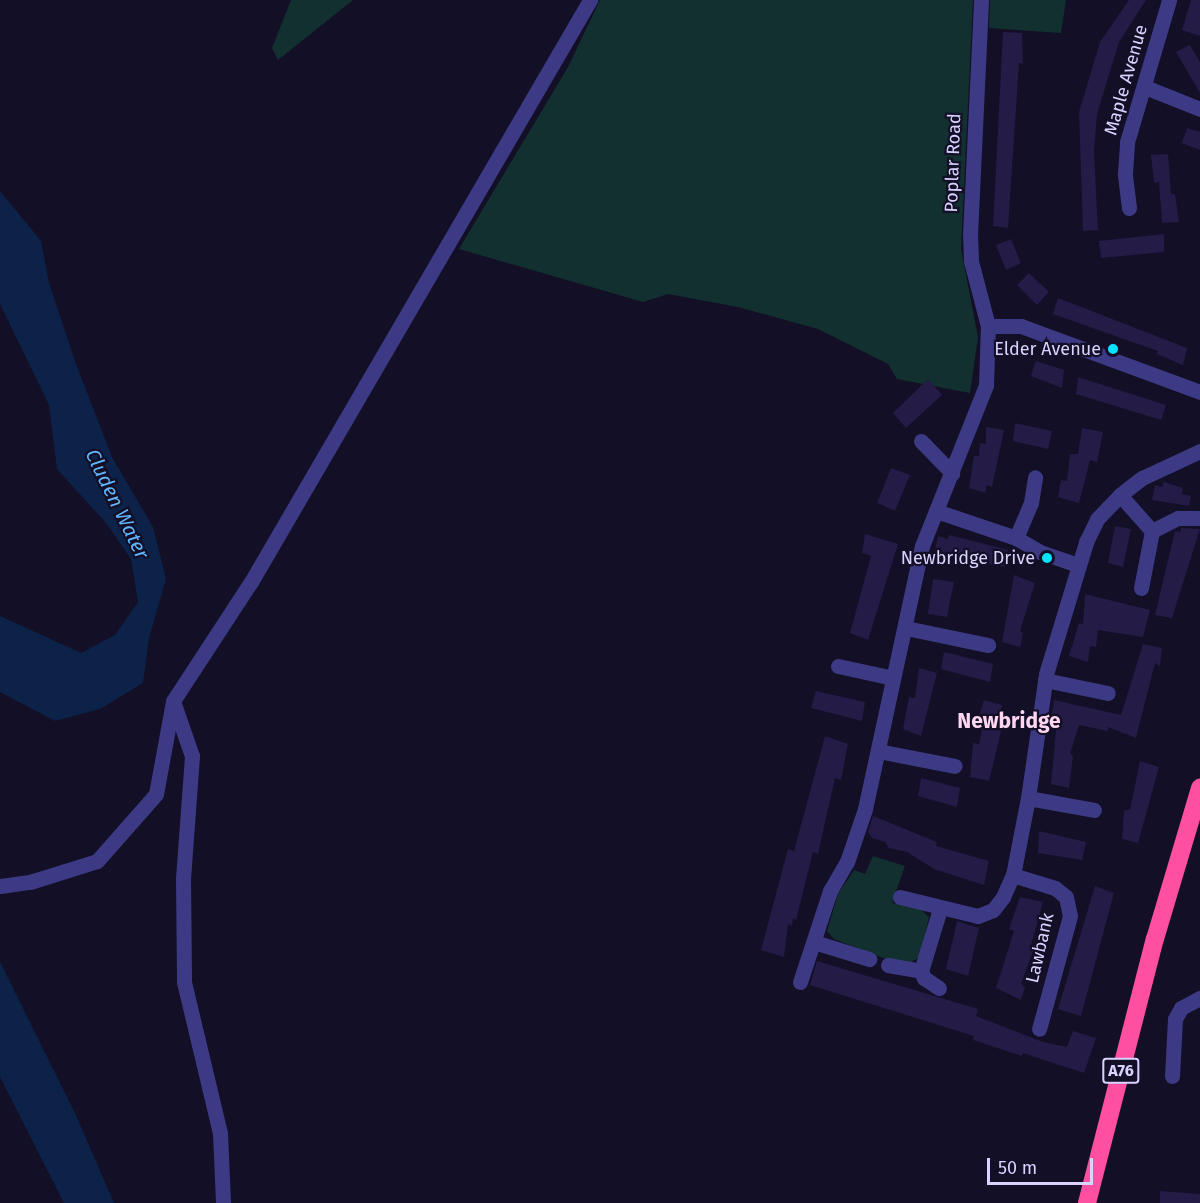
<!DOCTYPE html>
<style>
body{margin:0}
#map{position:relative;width:1200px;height:1203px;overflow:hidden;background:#130f26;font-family:"Fira Sans",sans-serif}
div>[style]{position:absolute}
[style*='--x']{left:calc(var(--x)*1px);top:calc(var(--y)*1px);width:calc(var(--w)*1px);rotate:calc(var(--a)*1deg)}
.green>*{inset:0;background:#12302f}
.water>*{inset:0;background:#0c2248}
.building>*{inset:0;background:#241b47}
.minor>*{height:15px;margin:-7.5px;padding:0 7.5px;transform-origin:7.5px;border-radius:7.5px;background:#3d3a85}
.highway>*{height:18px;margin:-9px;padding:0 9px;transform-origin:9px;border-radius:9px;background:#ff4fa3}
.dots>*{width:16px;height:16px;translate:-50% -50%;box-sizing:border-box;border:3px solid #130f26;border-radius:50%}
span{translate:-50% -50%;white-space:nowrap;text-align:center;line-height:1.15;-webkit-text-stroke:4.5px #130f26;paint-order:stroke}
.shield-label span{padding:2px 4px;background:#130f26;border:2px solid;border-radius:4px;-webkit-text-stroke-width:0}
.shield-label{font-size:16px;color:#d9d4ff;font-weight:700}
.street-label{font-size:18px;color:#d9d4ff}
.poi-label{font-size:18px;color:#d9d4ff}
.right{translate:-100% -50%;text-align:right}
.water-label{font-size:20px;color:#62b6ff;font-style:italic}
.quarter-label{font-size:21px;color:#ffd6f0;font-weight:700}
.scale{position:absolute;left:987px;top:1158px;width:106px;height:27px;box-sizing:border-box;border:3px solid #d9d4ff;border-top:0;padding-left:8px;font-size:18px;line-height:21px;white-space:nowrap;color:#d9d4ff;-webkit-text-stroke:4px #130f26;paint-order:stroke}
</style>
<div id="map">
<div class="green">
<div style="clip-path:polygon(291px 0,353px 0,278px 60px,272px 48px)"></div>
<div style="clip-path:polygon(600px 0,973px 0,961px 249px,978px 337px,970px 393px,897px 379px,888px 364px,818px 329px,738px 307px,668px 294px,643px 302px,459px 249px,568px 67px)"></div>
<div style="clip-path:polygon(990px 0,1066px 0,1061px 33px,989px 28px)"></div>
<div style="clip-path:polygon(873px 856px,905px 866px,892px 903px,920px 909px,929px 917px,920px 957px,904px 966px,834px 939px,827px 931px,838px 894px,854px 870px,865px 874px)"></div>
</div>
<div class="water">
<div style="clip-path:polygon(0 191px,41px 241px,49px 283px,76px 364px,112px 457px,153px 527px,166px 579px,149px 638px,143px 683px,100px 709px,55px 721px,0 692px,0 616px,81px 653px,115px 635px,138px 602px,131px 559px,106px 523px,57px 469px,49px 405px,0 304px)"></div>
<div style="clip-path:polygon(0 962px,75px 1113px,114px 1203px,64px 1203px,0 1077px)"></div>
</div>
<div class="building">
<div style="clip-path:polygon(1129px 0,1146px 0,1119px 42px,1097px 114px,1094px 152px,1098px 230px,1083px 231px,1079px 112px,1100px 42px)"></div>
<div style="clip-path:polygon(1191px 0,1200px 0,1200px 36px,1182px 30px)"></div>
<div style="clip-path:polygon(1003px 32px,1022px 33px,1023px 64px,1019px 63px,1008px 228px,993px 226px)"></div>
<div style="clip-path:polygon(1190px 45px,1200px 62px,1200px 93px,1176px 52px)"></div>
<div style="clip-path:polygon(1187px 128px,1200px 132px,1200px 150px,1182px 143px)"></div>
<div style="clip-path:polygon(1168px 154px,1171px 194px,1175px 194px,1179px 222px,1162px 223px,1159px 182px,1154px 183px,1151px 155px)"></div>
<div style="clip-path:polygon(1164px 234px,1164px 252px,1101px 258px,1099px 241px)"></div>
<div style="clip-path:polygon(1011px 239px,1021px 263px,1006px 270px,996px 245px)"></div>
<div style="clip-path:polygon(1029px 273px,1049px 292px,1037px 305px,1017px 285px)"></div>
<div style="clip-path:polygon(1058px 298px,1187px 348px,1183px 365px,1157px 354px,1158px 351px,1053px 314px)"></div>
<div style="clip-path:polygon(1036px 361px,1064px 370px,1062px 388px,1031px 376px)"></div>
<div style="clip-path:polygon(1078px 377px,1166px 405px,1161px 420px,1076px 394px)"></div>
<div style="clip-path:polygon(928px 379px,942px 395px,906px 428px,893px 413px)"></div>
<div style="clip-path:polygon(1015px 423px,1052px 431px,1048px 449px,1013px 441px)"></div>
<div style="clip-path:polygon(986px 427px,1004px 430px,992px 487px,987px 485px,985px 493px,969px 488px,974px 456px,979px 456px,980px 443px,986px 444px)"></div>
<div style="clip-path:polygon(1082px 428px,1103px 432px,1097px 462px,1090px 460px,1079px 503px,1058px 497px,1061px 480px,1067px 481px,1070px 454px,1078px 454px)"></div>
<div style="clip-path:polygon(891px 468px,910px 475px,895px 511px,877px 503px)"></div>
<div style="clip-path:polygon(1164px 482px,1183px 488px,1182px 494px,1191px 496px,1189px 506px,1152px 500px,1155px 485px,1162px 487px)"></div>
<div style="clip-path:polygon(1115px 526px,1131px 529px,1123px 567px,1108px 563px)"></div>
<div style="clip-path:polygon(1181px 528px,1200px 529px,1172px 618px,1155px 615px,1175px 531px,1181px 532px)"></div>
<div style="clip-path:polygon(865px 534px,898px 544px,868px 640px,850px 633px,871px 556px,862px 553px)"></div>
<div style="clip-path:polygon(949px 535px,1008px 550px,1005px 567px,934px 554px,938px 536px,948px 539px)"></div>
<div style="clip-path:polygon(1014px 575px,1035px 583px,1020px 631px,1023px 633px,1020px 647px,1002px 642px)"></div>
<div style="clip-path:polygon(933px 579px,954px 582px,947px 617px,928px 614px)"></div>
<div style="clip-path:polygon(1085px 594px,1150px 610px,1143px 637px,1098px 630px,1096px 647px,1090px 646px,1088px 662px,1069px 656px,1079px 623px,1083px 624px)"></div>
<div style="clip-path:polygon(1143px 644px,1162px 648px,1160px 666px,1155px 663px,1136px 738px,1108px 727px,1108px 731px,1079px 725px,1070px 754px,1073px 756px,1069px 788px,1051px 784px,1057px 720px,1051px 719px,1054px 700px,1121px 715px)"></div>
<div style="clip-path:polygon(944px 652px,993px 664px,990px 682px,941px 669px)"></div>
<div style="clip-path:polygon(919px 668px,937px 673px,921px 736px,903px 729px,909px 697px,915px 698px)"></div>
<div style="clip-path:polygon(816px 691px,865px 702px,862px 721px,811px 708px)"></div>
<div style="clip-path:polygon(984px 700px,1002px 705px,999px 719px,1003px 723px,989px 781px,970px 777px,973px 743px,979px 744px,984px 719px,979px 716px)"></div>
<div style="clip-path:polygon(825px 736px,848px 744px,841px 780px,835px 778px,818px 854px,813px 852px,796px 920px,793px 918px,792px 926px,788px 924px,784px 957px,761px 950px,788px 849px,794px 851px)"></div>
<div style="clip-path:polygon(1140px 761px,1159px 767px,1138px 843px,1122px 839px,1124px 810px,1130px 810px)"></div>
<div style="clip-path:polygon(921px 778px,960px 788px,957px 807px,918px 796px)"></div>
<div style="clip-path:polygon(873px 816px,937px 842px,936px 846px,989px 861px,984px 885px,934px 869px,907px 852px,889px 848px,885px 842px,872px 838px,868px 832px)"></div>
<div style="clip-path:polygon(1039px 831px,1086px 842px,1082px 860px,1038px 853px)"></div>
<div style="clip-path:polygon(1095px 886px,1114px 893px,1081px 1016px,1058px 1009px)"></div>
<div style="clip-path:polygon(1020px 897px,1043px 902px,1031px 945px,1035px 946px,1021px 984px,1025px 988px,1021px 1000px,996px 988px,1014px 931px,1009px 929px)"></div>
<div style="clip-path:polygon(957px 921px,979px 928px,968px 976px,946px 969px)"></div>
<div style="clip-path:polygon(817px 961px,978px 1009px,976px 1016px,1043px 1042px,1067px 1047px,1073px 1031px,1096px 1038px,1084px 1073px,1023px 1053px,1022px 1056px,973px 1040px,974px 1036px,810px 985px)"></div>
<div style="clip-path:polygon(1160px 1191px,1200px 1194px,1200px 1203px,1160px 1203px)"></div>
</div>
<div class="minor">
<div style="--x:1145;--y:87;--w:59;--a:21.8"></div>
<div style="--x:1129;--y:208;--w:35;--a:-97"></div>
<div style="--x:1125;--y:173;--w:31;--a:-86"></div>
<div style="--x:1127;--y:142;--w:148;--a:-73.5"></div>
<div style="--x:988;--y:326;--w:33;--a:0"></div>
<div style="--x:1021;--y:326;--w:191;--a:20.2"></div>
<div style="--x:921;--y:441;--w:45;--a:45.9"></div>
<div style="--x:1120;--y:495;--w:48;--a:48.4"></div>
<div style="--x:936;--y:511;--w:84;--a:18.6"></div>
<div style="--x:1016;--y:538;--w:28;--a:30"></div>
<div style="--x:1040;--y:552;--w:39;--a:19"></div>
<div style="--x:1016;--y:538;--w:38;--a:-67"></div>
<div style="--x:1031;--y:503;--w:26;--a:-81"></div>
<div style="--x:1141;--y:588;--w:58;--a:-79.1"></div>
<div style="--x:1152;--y:531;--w:29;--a:-27"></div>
<div style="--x:1178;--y:518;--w:22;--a:0"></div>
<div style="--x:906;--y:628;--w:84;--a:11.7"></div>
<div style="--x:838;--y:666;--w:56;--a:12.3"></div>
<div style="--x:1045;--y:680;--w:64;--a:11.7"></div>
<div style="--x:174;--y:704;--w:55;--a:70.9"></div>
<div style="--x:192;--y:756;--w:124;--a:94.2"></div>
<div style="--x:183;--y:880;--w:102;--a:89.4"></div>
<div style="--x:184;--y:982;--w:155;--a:76.6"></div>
<div style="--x:220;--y:1133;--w:70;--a:87.5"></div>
<div style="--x:878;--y:751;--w:78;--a:11"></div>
<div style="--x:1028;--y:798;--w:67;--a:10.3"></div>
<div style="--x:1013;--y:875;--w:44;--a:17.2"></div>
<div style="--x:1055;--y:888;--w:14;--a:39"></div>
<div style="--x:1066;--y:897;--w:19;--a:78"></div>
<div style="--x:1070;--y:916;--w:117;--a:105.3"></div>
<div style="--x:0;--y:886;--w:30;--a:-8"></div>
<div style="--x:30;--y:882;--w:70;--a:-17.4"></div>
<div style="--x:97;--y:861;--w:89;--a:-48.6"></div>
<div style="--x:156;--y:794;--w:95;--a:-79.6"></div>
<div style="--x:173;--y:701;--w:142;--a:-56.8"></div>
<div style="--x:251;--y:582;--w:674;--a:-59.78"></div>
<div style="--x:900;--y:897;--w:80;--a:13.7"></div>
<div style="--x:978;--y:916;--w:16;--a:-22"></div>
<div style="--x:993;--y:910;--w:16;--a:-52"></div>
<div style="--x:1003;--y:897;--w:24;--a:-66"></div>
<div style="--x:1013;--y:875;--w:78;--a:-79"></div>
<div style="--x:1028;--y:798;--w:125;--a:-81.7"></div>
<div style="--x:1046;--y:674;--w:138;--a:-73.1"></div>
<div style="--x:1086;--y:542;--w:25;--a:-64"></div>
<div style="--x:1097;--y:519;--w:33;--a:-46"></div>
<div style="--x:1120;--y:495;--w:28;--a:-38"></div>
<div style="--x:1142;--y:478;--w:64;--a:-25"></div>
<div style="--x:814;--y:942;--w:58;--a:17.2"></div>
<div style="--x:888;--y:965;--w:34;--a:10"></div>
<div style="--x:921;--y:971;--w:8;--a:67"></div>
<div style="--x:924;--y:978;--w:18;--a:34"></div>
<div style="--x:921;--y:971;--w:65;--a:-73"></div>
<div style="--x:800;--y:982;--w:96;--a:-71.8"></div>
<div style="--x:830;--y:891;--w:34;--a:-60"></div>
<div style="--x:847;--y:862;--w:56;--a:-71.2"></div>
<div style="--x:865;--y:809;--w:269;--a:-77.8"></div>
<div style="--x:922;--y:546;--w:173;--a:-68.3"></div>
<div style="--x:986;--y:385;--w:59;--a:-88.1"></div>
<div style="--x:988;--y:326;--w:67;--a:-104.7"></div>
<div style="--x:971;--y:261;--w:26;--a:-92"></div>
<div style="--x:970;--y:235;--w:235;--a:-87.3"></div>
<div style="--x:1172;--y:1076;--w:57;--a:-87"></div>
<div style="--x:1175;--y:1019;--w:13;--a:-61"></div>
<div style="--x:1181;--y:1008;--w:21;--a:-28"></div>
</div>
<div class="highway">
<div style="--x:1087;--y:1203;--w:273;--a:-75.6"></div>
<div style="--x:1155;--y:939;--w:158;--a:-73.4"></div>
</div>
<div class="dots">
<div style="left:1113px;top:349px;background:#00e5ff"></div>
<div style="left:1047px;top:558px;background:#00e5ff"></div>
</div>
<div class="shield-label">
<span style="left:1121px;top:1071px">A76</span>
</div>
<div class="street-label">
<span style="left:1126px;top:80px;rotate:-74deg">Maple Avenue</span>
<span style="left:953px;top:163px;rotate:-88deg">Poplar Road</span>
<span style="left:1040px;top:948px;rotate:-77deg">Lawbank</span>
</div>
<div class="poi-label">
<span class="right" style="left:1101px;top:349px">Elder Avenue</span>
<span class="right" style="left:1035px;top:558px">Newbridge Drive</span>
</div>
<div class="water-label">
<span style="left:117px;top:504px;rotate:64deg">Cluden Water</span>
</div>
<div class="quarter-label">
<span style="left:1009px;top:721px">Newbridge</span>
</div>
<div class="scale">50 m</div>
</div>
